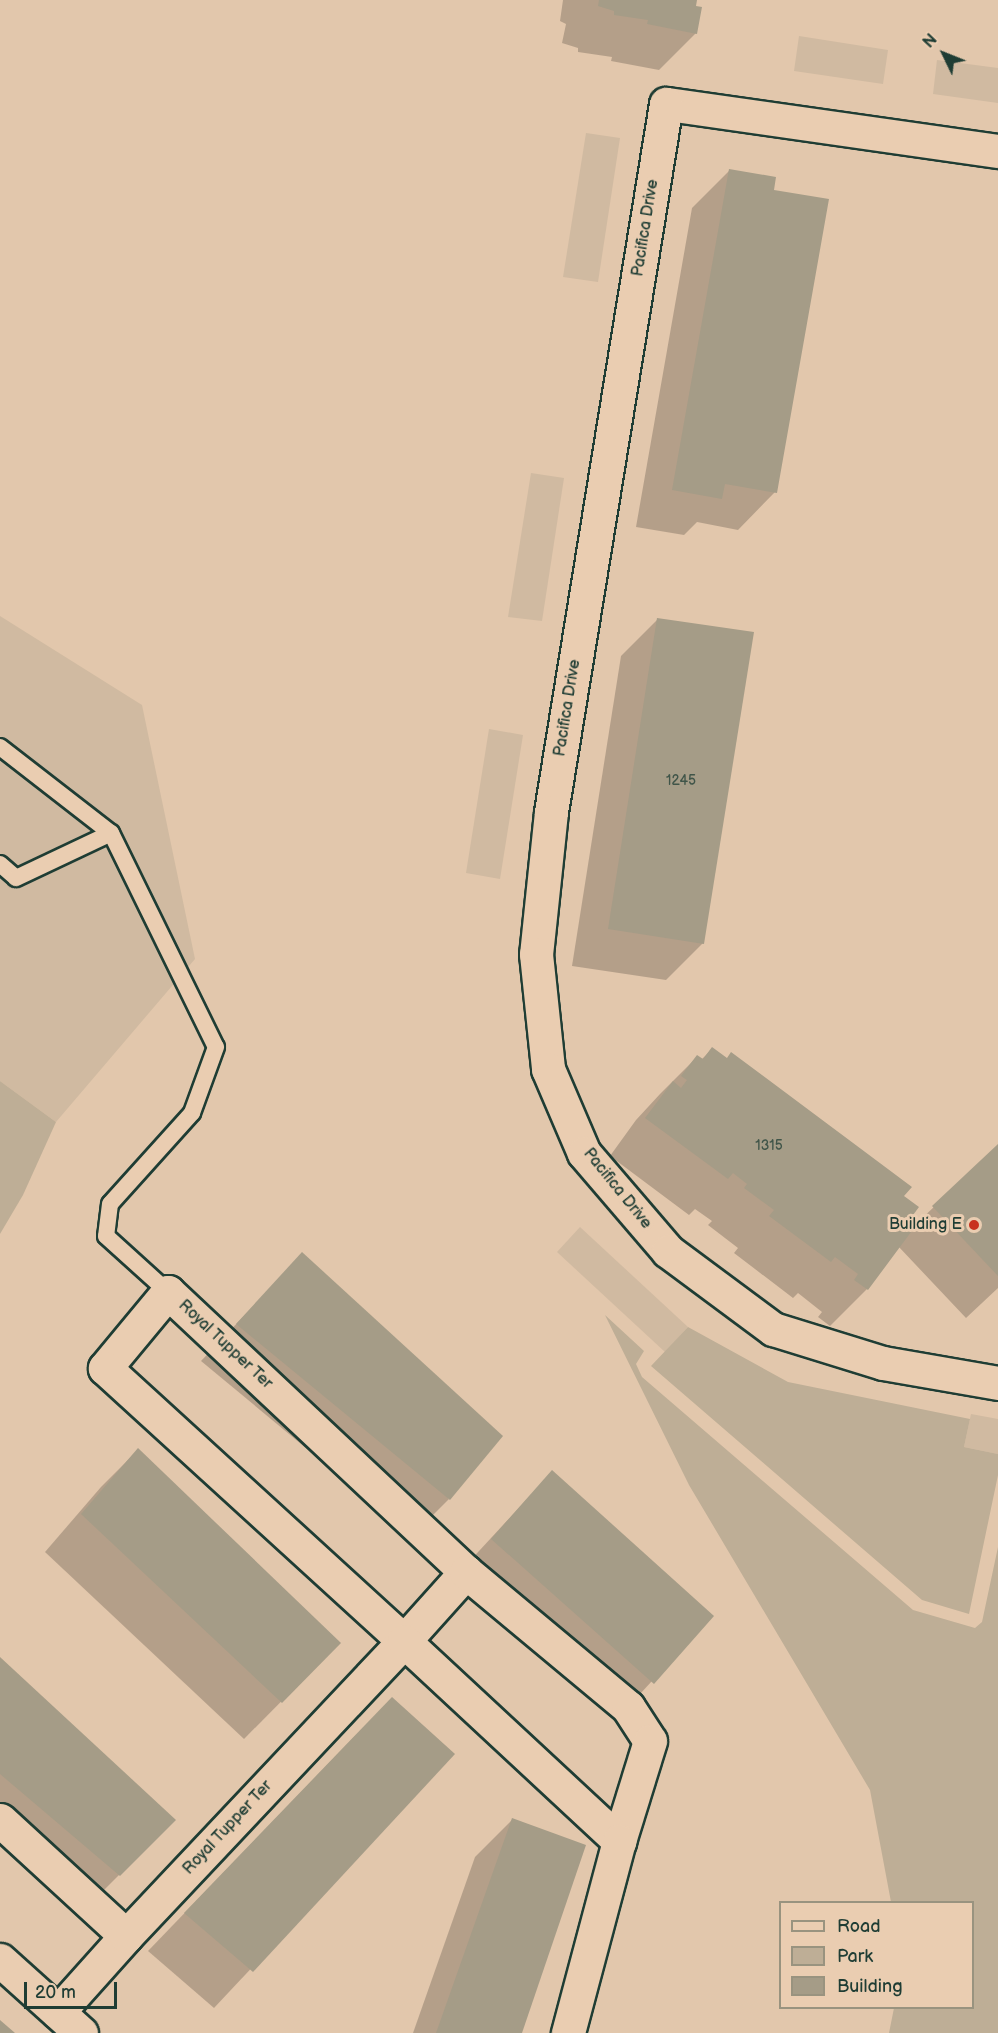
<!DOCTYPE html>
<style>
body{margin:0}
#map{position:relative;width:998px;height:2033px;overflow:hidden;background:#e2c7ac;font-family:"Balsamiq Sans",sans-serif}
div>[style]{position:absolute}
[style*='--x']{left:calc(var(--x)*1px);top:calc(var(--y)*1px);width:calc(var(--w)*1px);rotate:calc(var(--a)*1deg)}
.built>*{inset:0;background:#d0baa1}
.green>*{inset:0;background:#beae96}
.shadow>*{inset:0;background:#0003}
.building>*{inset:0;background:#a59c87}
.roads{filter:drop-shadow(2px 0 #1f3d34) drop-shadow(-2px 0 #1f3d34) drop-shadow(0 2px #1f3d34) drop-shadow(0 -2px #1f3d34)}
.lane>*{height:16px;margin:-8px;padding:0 8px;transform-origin:8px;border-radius:8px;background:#eacdb1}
.street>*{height:33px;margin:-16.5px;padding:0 16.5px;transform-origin:16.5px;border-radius:16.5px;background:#eacdb1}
.dots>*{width:16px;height:16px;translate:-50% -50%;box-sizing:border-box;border:3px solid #eacdb1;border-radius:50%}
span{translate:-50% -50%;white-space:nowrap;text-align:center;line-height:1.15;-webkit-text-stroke:6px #eacdb1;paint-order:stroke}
.number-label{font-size:14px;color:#405549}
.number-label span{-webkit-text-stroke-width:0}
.street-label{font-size:16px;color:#1f3d34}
.poi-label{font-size:16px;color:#1f3d34}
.right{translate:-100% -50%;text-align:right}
.legend{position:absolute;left:779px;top:1901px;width:195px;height:108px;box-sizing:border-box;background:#eacdb1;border:2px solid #99937f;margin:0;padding:8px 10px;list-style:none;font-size:18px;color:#1f3d34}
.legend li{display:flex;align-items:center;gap:12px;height:30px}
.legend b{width:30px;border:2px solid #99937f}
.north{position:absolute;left:914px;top:24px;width:60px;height:60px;-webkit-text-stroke:4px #eacdb1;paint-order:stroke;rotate:313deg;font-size:16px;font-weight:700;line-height:24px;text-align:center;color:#1f3d34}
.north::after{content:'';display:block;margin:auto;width:21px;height:27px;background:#1f3d34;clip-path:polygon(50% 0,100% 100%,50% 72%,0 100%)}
.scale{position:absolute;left:24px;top:1982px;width:93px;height:27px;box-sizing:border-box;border:3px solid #1f3d34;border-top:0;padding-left:8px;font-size:18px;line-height:21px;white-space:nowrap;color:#1f3d34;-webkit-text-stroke:4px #eacdb1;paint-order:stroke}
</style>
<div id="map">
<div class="built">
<div style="clip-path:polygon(799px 36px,888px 50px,883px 84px,794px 71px)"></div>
<div style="clip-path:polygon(937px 60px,998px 68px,998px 103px,933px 94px)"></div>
<div style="clip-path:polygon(586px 133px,620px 138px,598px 282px,563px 277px)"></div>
<div style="clip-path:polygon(531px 473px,564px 478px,542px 621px,508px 617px)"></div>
<div style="clip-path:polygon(0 616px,142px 705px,195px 959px,56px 1122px,0 1081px)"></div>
<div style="clip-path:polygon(489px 729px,523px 735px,500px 879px,466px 873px)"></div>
<div style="clip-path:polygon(580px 1227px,688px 1327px,665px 1352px,557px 1252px)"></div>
<div style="clip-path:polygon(971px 1414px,998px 1419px,998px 1454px,964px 1447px)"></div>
</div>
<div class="green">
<div style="clip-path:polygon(0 1081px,56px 1122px,23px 1195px,0 1234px)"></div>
<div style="clip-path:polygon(605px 1315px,644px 1351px,636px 1364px,642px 1377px,913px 1610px,975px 1628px,982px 1622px,998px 1547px,998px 2033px,889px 2033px,894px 2008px,972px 2008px,972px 1902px,891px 1902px,870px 1790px,689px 1485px)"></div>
<div style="clip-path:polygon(688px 1327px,788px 1382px,970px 1419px,964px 1447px,998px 1454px,998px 1475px,969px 1614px,922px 1600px,651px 1366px)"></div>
</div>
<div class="shadow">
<div style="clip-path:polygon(563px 0,695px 0,696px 33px,659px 70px,611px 61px,612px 57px,578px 52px,578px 48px,562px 43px,566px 24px,560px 21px)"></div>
<div style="clip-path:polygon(729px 171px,772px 191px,775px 492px,738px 530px,697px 522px,684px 535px,636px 527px,692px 208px)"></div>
<div style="clip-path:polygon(658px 619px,703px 943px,666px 980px,572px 966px,621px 656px)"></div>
<div style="clip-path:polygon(712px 1049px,902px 1196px,908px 1219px,916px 1224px,998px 1146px,998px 1288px,966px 1318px,898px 1246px,867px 1289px,830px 1326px,818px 1317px,822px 1312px,798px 1293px,793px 1298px,734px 1253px,738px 1248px,708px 1225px,712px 1221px,695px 1209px,689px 1215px,610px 1156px,636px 1120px,660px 1094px,697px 1057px,701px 1060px)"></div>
<div style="clip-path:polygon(302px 1255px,449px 1499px,412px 1536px,201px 1361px)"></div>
<div style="clip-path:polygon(138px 1450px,339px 1643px,244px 1739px,45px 1552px,101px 1487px)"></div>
<div style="clip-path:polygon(552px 1472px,712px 1616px,616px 1720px,455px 1577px)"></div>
<div style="clip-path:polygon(0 1659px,174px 1820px,82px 1912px,0 1842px)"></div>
<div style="clip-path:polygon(355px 1736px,453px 1754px,214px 2008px,148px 1951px)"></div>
<div style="clip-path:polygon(512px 1820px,521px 2033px,413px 2033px,475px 1857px)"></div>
</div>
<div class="building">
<div style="clip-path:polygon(599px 0,697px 0,696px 6px,702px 7px,697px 34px,647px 24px,648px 20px,614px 15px,614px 11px,598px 6px)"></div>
<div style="clip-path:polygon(729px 169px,776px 177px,774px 190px,829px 199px,777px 493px,725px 484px,722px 499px,672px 490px)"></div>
<div style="clip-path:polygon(657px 618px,754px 632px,704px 944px,608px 929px)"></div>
<div style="clip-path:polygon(712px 1047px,727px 1058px,731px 1052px,912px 1187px,904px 1196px,919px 1207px,910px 1219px,917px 1224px,868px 1290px,854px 1280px,858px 1274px,835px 1257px,831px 1262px,769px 1216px,774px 1210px,744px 1188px,747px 1184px,733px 1173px,728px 1179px,645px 1118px,673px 1081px,681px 1088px,687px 1080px,681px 1076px,697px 1055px,703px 1059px)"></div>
<div style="clip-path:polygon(998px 1144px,998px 1276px,932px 1206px)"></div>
<div style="clip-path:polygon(302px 1252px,503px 1436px,450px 1500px,236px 1324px)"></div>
<div style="clip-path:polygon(138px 1448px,341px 1643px,282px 1703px,81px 1514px)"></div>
<div style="clip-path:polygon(552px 1470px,714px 1616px,654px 1684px,491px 1539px)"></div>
<div style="clip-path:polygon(0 1657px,176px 1820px,120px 1876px,0 1774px)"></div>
<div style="clip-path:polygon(392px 1697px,455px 1754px,253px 1972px,184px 1913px)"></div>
<div style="clip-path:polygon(512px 1818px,586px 1845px,522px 2033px,436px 2033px)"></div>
<div style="clip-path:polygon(0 2020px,15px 2033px,0 2033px)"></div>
</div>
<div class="roads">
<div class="lane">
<div style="--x:0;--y:747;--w:140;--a:37.8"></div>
<div style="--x:111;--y:833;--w:238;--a:63.9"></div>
<div style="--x:216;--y:1047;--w:70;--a:110"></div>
<div style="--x:192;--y:1113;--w:122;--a:132"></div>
<div style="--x:110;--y:1204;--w:32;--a:97"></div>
<div style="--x:106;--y:1236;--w:84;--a:42.1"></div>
<div style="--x:0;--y:864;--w:21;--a:41"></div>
<div style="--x:16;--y:878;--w:105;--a:-25.3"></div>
</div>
<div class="street">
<div style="--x:998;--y:151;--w:335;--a:-171.9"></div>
<div style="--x:666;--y:104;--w:717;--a:99.23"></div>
<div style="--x:551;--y:812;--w:143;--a:96"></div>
<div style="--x:536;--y:954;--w:116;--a:84"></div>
<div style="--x:548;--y:1069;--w:91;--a:66.8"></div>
<div style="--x:584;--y:1153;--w:129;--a:49.4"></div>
<div style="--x:668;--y:1251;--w:131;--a:36.6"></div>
<div style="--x:773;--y:1329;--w:115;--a:17.2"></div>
<div style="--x:883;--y:1363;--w:117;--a:9.9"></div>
<div style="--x:466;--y:1572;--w:409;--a:-136.8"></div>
<div style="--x:168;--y:1292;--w:99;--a:129.7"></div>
<div style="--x:105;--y:1368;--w:405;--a:42.4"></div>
<div style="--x:404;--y:1641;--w:93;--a:-48.1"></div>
<div style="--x:466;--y:1572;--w:211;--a:39.8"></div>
<div style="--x:628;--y:1707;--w:40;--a:57.1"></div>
<div style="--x:650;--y:1741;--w:105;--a:107.2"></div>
<div style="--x:0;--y:1820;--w:171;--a:42.6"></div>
<div style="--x:126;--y:1936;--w:102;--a:131.8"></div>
<div style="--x:126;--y:1936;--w:405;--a:-46.7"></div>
<div style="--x:404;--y:1641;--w:294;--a:42.9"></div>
<div style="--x:619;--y:1841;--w:199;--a:104.9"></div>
<div style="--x:0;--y:1960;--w:109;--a:42"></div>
</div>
</div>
<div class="dots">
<div style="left:974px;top:1225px;background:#c8321e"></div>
</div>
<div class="number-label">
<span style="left:681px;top:781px">1245</span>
<span style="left:769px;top:1146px">1315</span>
</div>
<div class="street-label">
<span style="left:646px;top:228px;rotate:-81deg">Pacifica Drive</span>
<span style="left:568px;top:708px;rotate:-81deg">Pacifica Drive</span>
<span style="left:617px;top:1189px;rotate:51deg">Pacifica Drive</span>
<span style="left:225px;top:1345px;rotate:43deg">Royal Tupper Ter</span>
<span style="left:228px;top:1828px;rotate:-47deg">Royal Tupper Ter</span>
</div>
<div class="poi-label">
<span class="right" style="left:962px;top:1225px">Building E</span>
</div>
<ul class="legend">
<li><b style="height:8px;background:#eacdb1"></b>Road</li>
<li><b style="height:16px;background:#beae96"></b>Park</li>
<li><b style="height:16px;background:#a59c87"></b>Building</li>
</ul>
<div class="north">N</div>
<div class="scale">20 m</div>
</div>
